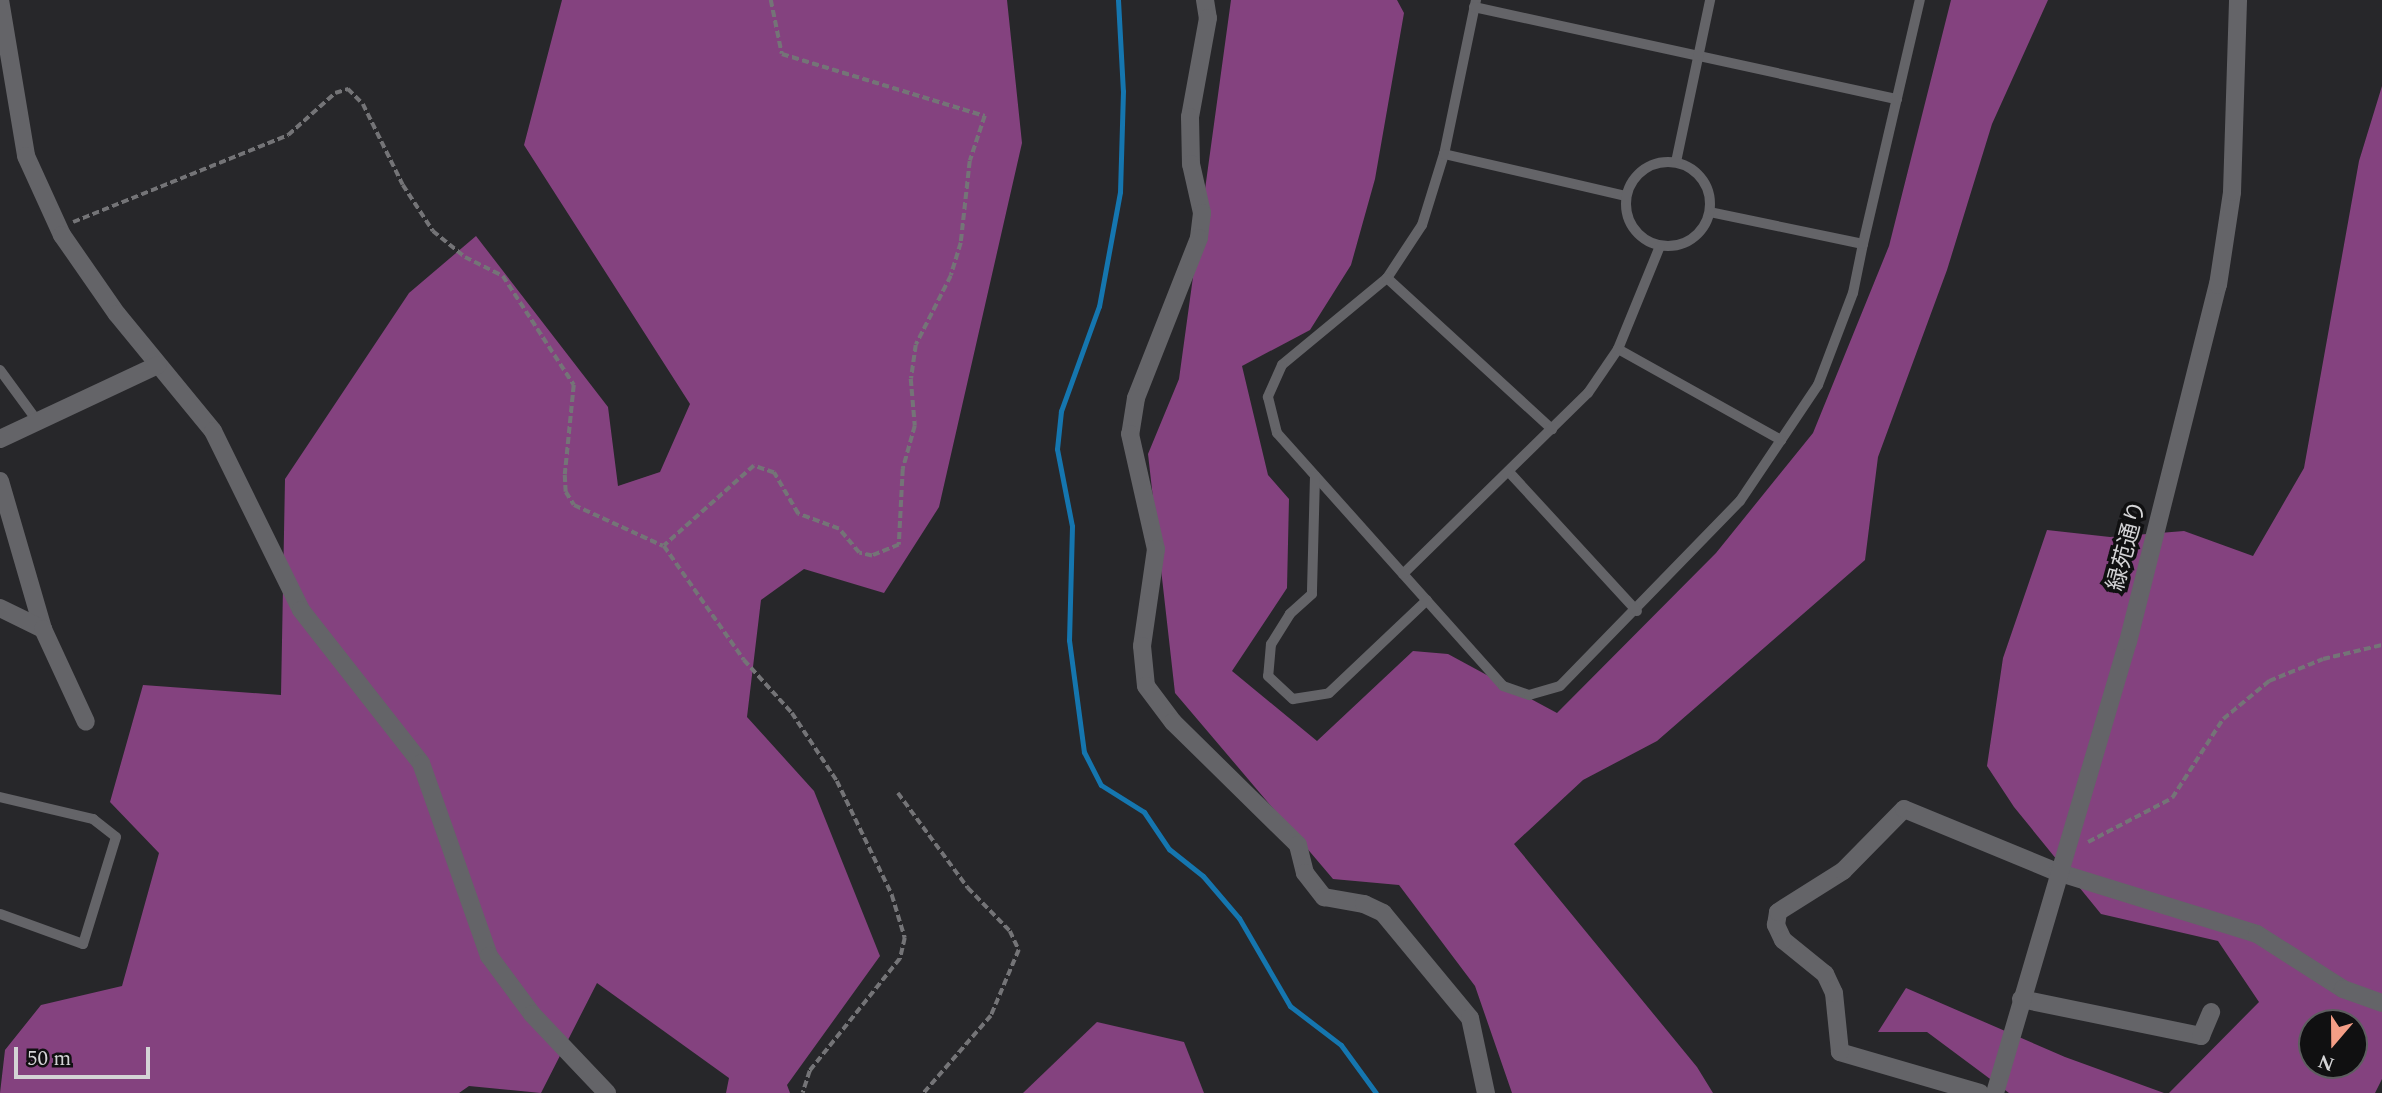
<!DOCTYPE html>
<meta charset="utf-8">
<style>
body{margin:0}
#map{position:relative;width:2382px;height:1093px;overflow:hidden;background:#27272a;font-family:Spectral,"Noto Sans JP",serif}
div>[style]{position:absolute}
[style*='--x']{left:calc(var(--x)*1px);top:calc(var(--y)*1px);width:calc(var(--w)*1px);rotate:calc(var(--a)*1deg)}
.forest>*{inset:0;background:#84427f}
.stream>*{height:5px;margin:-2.5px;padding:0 2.5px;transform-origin:2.5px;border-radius:2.5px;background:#1576af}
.path>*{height:3.5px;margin-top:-1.75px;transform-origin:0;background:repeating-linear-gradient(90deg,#747477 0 7px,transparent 0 10.5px)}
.service>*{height:10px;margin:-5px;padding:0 5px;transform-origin:5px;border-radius:5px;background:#646468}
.service>.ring{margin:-5px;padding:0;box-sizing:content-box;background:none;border:10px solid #646468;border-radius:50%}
.minor>*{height:18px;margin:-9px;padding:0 9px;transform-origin:9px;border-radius:9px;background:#646468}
.tertiary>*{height:18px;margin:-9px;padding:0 9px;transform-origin:9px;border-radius:9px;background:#646468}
span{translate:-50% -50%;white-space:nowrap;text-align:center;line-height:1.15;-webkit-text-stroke:7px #101011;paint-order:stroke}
.street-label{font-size:23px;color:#d4d4d6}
.north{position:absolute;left:2298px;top:1009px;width:70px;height:70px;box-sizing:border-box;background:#101011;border:2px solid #5e5e60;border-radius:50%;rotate:200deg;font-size:19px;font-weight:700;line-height:28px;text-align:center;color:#d4d4d6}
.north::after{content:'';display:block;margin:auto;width:24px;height:32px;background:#f49e86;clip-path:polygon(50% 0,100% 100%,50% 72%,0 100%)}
.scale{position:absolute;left:14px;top:1047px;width:136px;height:32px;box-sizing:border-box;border:4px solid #d4d4d6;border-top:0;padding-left:9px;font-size:21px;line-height:24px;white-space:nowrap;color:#d4d4d6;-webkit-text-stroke:5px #101011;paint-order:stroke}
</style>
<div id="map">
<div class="forest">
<div style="clip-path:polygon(562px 0,1007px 0,1022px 143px,939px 507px,884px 593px,804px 569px,761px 600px,747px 717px,814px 791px,880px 956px,787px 1085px,790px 1093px,726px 1093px,729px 1078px,597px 983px,541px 1093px,469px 1086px,459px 1093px,0 1093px,5px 1050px,41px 1005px,122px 986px,159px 853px,110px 802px,143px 685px,281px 695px,285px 479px,409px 293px,476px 236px,608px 407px,618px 486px,660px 472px,690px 404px,524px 145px)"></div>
<div style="clip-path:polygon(1231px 0,1397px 0,1404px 13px,1375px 179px,1351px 265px,1310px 330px,1242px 366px,1268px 475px,1289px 499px,1287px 588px,1232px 671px,1317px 741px,1413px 651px,1448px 654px,1557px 713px,1716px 553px,1813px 433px,1889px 246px,1951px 0,2048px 0,1992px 124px,1947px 270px,1878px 457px,1865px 560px,1657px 741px,1583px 780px,1514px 844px,1697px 1067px,1713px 1093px,1512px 1093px,1475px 986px,1399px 885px,1333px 879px,1175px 693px,1148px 454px,1179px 379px)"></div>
<div style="clip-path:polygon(evenodd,2382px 86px,2382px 1079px,2375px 1093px,2169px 1093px,2259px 1002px,2218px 941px,2101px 914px,2014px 807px,1987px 766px,2003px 658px,2047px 530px,2110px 537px,2184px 531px,2253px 556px,2304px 468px,2359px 161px,2382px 86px,2312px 1023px,2354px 1023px,2354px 1065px,2312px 1065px,2312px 1023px)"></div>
<div style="clip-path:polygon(1906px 988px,2065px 1057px,2164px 1093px,2009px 1093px,1927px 1032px,1878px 1032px)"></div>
<div style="clip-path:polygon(1097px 1022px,1184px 1042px,1204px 1093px,1023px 1093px)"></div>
</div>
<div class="stream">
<div style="--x:1118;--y:0;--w:91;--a:86.9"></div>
<div style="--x:1123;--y:91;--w:101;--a:91.7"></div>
<div style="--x:1120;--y:192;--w:116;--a:100.4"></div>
<div style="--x:1099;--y:306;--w:112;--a:109.9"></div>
<div style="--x:1061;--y:411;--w:38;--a:96"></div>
<div style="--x:1057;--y:449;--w:78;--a:79"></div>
<div style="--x:1072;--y:526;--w:114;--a:91.5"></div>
<div style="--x:1069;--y:640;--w:113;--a:82.4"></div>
<div style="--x:1084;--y:752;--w:37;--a:63"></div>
<div style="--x:1101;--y:785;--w:51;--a:32.1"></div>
<div style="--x:1144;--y:812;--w:45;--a:56"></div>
<div style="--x:1169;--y:849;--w:43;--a:38.5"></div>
<div style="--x:1203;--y:876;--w:55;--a:49.4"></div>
<div style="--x:1239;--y:918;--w:102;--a:59.9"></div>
<div style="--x:1290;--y:1006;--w:64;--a:37.4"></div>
<div style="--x:1341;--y:1045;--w:59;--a:53.9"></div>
</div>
<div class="path">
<div style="--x:771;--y:0;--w:55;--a:78.5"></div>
<div style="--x:782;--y:54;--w:212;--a:17"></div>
<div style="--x:985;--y:116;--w:47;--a:108.4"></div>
<div style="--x:970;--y:161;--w:82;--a:96.3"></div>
<div style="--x:961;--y:243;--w:34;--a:107"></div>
<div style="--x:951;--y:276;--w:77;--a:116.9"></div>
<div style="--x:916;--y:345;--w:34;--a:98"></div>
<div style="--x:911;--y:379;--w:47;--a:85.1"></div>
<div style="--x:915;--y:426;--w:45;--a:105.6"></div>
<div style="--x:903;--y:469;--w:76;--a:93"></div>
<div style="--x:899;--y:545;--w:29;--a:158"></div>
<div style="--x:872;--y:556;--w:13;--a:-167"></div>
<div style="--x:859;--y:553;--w:31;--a:-130"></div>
<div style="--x:839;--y:529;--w:44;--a:-159.9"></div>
<div style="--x:798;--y:514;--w:48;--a:-120.3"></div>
<div style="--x:774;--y:473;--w:21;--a:-161"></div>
<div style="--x:754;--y:466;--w:120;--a:138.4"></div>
<div style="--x:664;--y:546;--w:139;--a:54.9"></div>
<div style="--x:744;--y:660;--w:72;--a:47.8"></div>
<div style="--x:792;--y:713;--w:82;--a:56.5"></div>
<div style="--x:837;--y:781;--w:127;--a:64.2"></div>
<div style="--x:892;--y:895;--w:45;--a:73.2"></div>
<div style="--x:905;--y:938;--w:22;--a:103"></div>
<div style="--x:900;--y:959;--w:144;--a:128.8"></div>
<div style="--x:810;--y:1071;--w:23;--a:108"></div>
<div style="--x:73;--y:222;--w:232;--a:-22"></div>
<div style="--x:288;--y:135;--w:63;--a:-41.8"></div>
<div style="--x:335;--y:93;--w:14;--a:-17"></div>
<div style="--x:348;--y:89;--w:21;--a:45"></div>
<div style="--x:363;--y:104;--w:90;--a:63.7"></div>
<div style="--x:403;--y:185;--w:55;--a:56.9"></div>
<div style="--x:433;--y:231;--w:41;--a:39.1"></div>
<div style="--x:465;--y:257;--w:42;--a:26.6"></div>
<div style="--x:503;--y:276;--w:130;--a:56.9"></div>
<div style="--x:574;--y:385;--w:90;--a:95.7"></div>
<div style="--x:565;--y:475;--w:17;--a:87"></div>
<div style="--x:566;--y:492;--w:15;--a:58"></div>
<div style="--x:574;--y:505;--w:98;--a:24.7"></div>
<div style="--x:898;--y:793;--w:118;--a:53.6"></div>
<div style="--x:968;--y:888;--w:60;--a:45.7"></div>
<div style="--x:1010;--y:931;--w:21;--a:65"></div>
<div style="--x:1019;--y:950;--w:72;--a:113"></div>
<div style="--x:991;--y:1016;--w:102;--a:131"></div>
<div style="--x:2088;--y:842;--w:95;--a:-27.6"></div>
<div style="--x:2172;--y:798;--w:94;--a:-57.2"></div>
<div style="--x:2223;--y:719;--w:60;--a:-39.6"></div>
<div style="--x:2269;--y:681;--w:58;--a:-22.2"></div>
<div style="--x:2323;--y:659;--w:61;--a:-13.3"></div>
</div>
<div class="service">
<div style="--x:1476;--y:0;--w:157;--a:101.7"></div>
<div style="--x:1444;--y:154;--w:74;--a:107.2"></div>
<div style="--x:1422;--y:225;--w:64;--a:123.4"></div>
<div style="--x:1387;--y:278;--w:136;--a:140.4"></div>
<div style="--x:1282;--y:365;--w:35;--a:114"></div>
<div style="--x:1268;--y:397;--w:37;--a:76"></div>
<div style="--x:1277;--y:433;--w:339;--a:48.2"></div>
<div style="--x:1503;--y:686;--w:28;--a:19"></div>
<div style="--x:1529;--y:695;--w:32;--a:-16"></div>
<div style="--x:1560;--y:686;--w:258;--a:-45.8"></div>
<div style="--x:1740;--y:501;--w:140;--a:-56.1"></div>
<div style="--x:1818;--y:385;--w:98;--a:-69.2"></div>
<div style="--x:1853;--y:293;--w:50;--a:-78.5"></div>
<div style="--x:1863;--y:244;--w:156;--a:-168.2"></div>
<div style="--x:1474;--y:7;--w:433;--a:12.3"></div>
<div style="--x:1444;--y:154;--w:187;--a:13"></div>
<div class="ring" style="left:1626px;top:162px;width:74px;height:74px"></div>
<div style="--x:1676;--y:162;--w:166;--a:-78.1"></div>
<div style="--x:1863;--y:244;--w:251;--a:-76.9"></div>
<div style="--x:1387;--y:278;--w:224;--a:42.5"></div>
<div style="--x:1618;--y:349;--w:187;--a:29.2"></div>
<div style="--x:0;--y:370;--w:64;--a:53.8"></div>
<div style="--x:1509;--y:472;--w:189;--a:47.4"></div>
<div style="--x:1315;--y:476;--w:118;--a:91.5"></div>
<div style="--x:1312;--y:594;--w:30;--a:138"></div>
<div style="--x:1290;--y:614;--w:36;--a:122"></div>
<div style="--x:1271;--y:644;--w:32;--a:95"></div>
<div style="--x:1268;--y:676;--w:34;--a:43"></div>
<div style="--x:1293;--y:699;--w:36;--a:-9"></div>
<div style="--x:1329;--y:693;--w:135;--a:-43.5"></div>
<div style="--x:1403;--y:574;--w:259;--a:-44.4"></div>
<div style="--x:1588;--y:393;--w:53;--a:-55.7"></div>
<div style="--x:1618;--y:349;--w:111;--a:-67.8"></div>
<div style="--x:0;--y:797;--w:96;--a:13.3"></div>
<div style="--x:93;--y:819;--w:29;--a:38"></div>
<div style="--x:116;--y:837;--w:112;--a:107.1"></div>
<div style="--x:83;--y:944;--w:88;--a:-160.1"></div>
</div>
<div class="minor">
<div style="--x:0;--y:0;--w:158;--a:80.5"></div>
<div style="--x:26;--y:156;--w:87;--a:65.5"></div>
<div style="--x:62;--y:235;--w:96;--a:55.2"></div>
<div style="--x:117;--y:314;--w:151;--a:50.6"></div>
<div style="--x:213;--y:431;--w:199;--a:63.8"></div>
<div style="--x:301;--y:610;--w:194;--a:51.9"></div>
<div style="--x:421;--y:763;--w:205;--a:70.6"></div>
<div style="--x:489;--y:956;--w:72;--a:53.4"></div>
<div style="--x:532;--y:1014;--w:109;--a:46.5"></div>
<div style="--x:1205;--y:0;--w:18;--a:81"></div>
<div style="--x:1208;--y:18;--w:101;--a:100.3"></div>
<div style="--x:1190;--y:117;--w:47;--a:88.8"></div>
<div style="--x:1191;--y:164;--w:50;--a:77.3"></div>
<div style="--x:1202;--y:213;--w:25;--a:97"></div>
<div style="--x:1199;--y:238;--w:172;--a:111.5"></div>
<div style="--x:1136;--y:398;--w:36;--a:99"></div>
<div style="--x:1130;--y:434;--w:118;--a:77.3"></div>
<div style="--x:1156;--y:549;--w:98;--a:98.2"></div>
<div style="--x:1142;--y:646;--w:40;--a:84.3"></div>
<div style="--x:1146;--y:686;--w:45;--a:53.1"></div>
<div style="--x:1173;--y:722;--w:175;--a:44.5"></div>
<div style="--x:1298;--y:845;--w:29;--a:76"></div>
<div style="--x:1305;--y:873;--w:31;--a:52"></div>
<div style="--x:1324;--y:897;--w:41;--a:9.9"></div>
<div style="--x:1364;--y:904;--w:21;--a:25"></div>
<div style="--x:1383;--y:913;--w:136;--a:50.4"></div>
<div style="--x:1470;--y:1018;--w:77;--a:78"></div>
<div style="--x:0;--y:439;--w:174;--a:-25.1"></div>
<div style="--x:0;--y:481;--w:154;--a:73.8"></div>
<div style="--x:0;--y:608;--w:48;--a:26"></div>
<div style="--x:43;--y:629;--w:102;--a:65.2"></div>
<div style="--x:2021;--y:999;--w:184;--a:11.6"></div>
<div style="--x:2201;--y:1036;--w:26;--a:-67"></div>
<div style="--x:1980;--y:1093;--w:146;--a:-163.7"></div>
<div style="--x:1840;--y:1052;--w:59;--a:-95.8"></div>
<div style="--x:1834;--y:993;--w:21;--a:-115"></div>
<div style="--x:1825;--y:974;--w:54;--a:-141"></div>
<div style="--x:1783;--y:940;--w:17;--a:-115"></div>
<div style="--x:1776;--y:925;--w:13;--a:-81"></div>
<div style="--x:1778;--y:912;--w:77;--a:-32.2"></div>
<div style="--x:1843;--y:871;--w:87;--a:-45.5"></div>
<div style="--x:1904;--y:809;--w:165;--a:22.4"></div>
<div style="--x:2057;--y:872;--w:209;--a:17.2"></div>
<div style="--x:2257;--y:934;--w:102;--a:32.6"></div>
<div style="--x:2343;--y:989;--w:41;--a:19.7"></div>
</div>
<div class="tertiary">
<div style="--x:1995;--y:1093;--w:470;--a:-73.6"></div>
<div style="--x:2128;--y:642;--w:368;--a:-75.9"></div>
<div style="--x:2218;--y:285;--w:94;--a:-81.4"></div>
<div style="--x:2232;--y:192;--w:192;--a:-88.2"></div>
</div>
<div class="street-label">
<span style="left:2128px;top:546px;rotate:-75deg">緑苑通り</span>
</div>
<div class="north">N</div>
<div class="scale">50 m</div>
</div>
